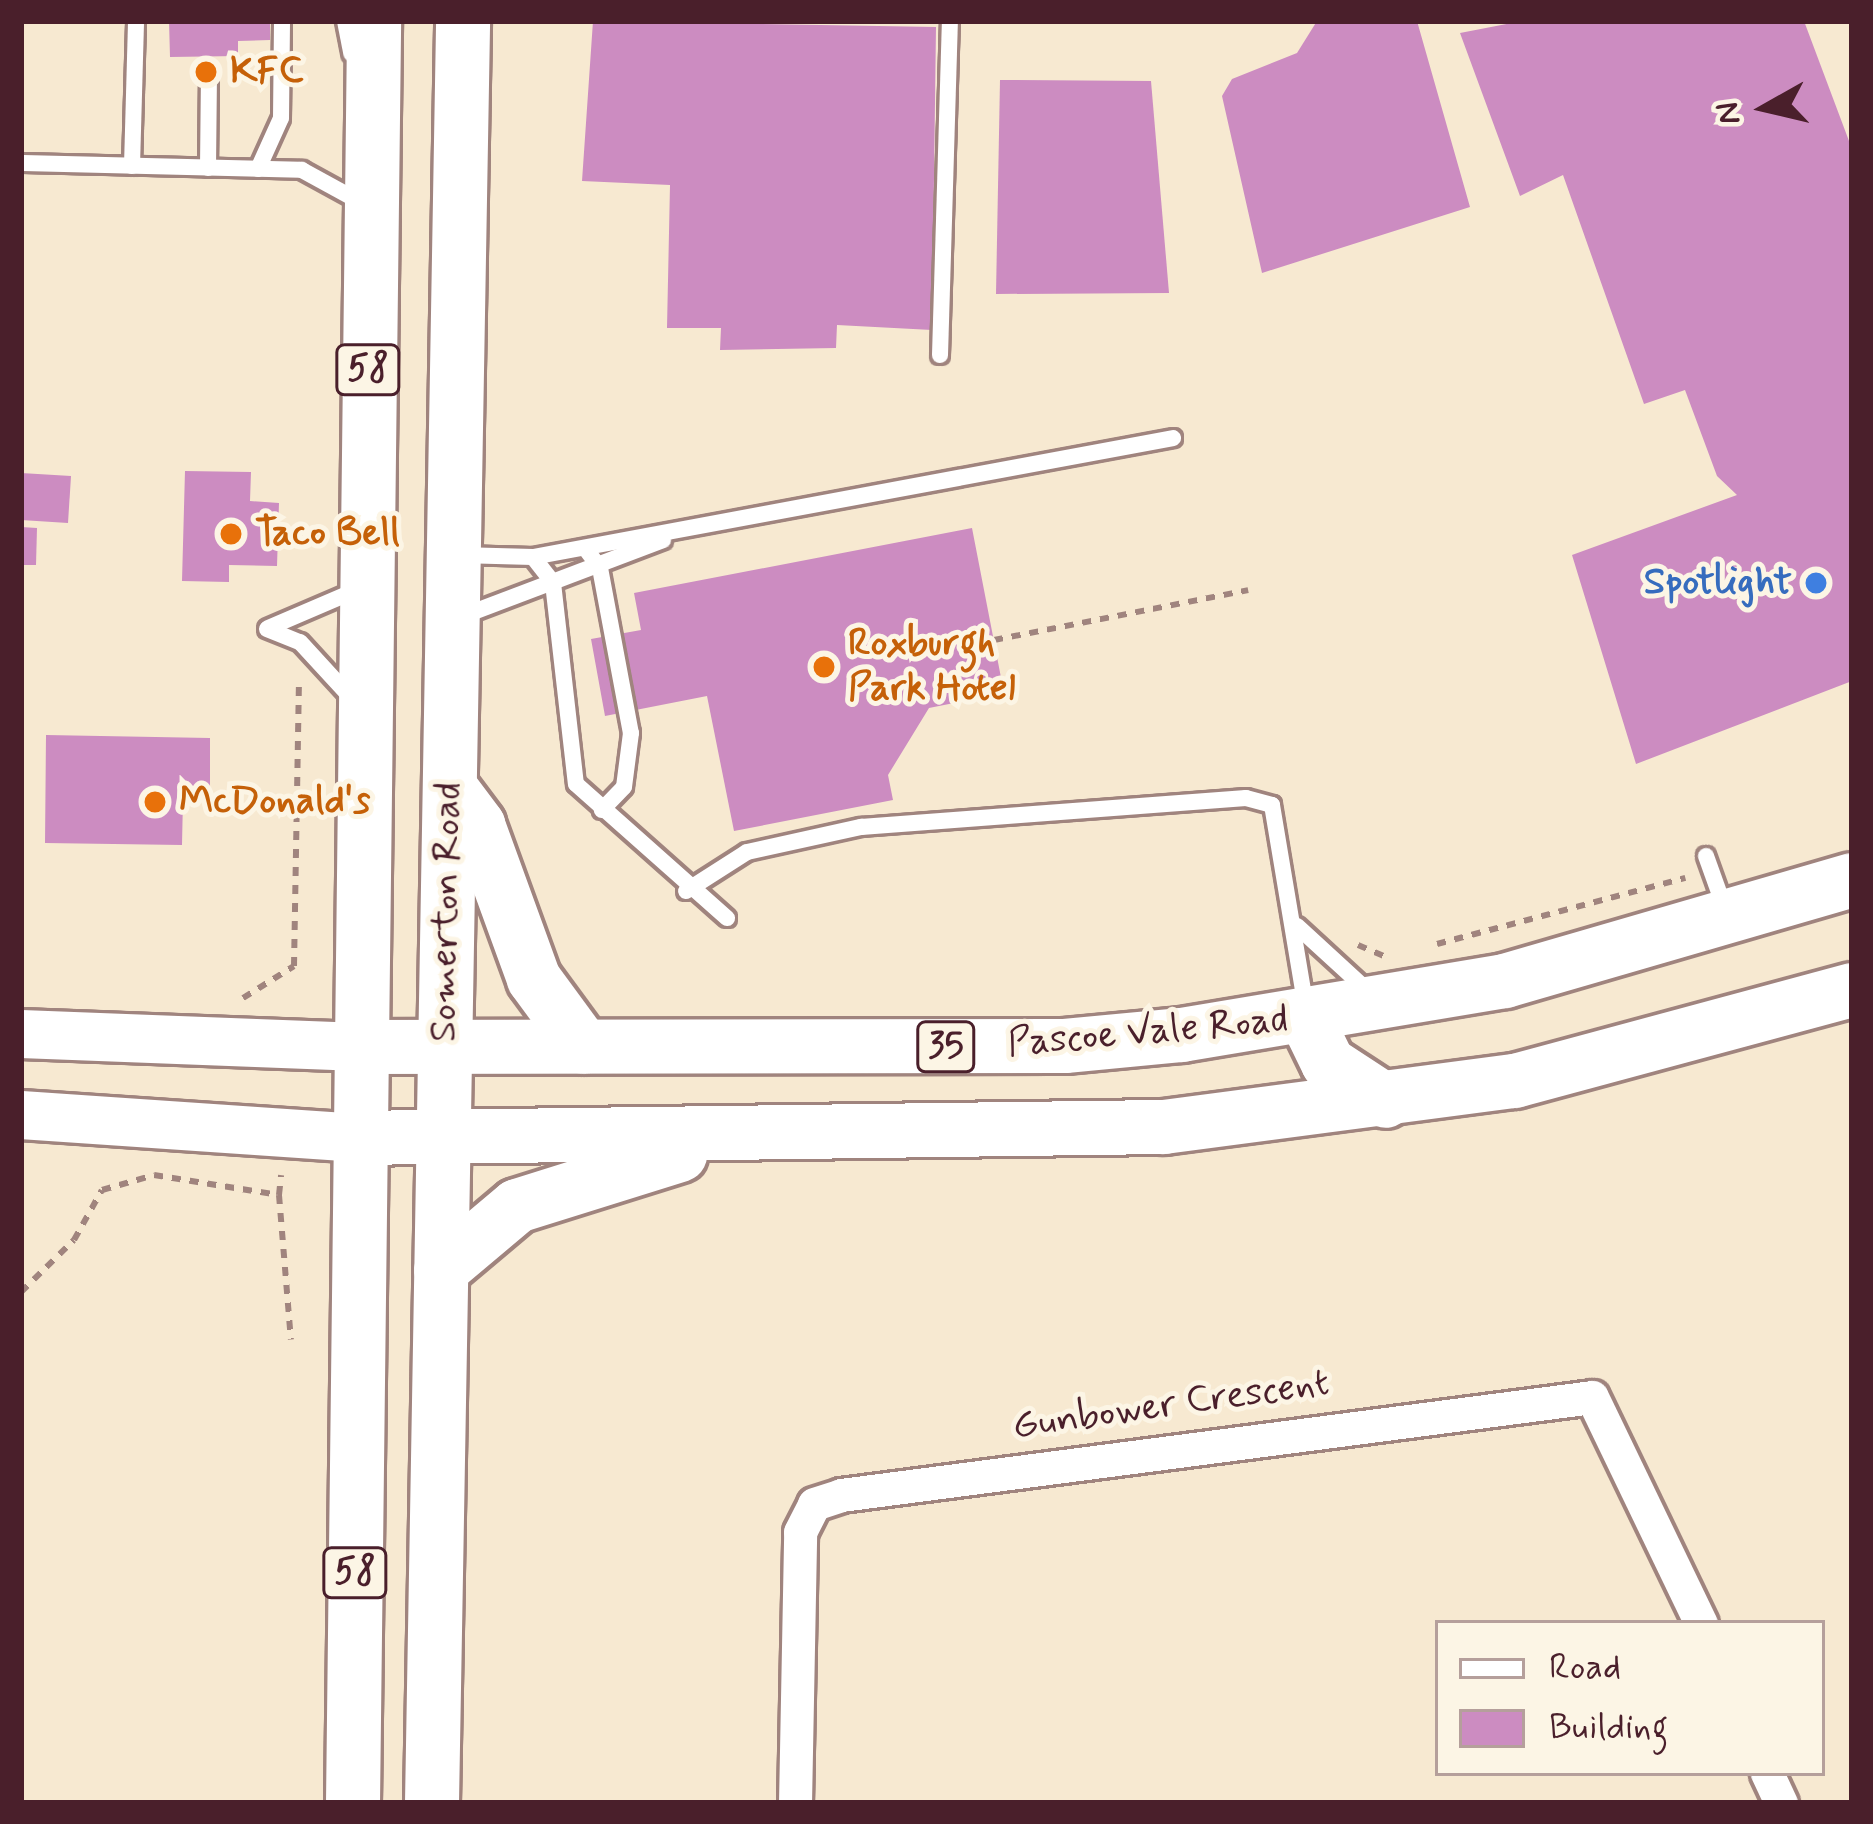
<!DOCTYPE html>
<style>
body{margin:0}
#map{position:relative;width:1873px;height:1824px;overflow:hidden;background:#f7e9d1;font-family:Mynerve,sans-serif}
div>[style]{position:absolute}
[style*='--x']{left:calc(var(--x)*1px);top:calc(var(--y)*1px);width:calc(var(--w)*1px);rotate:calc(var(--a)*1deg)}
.building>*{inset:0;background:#cc8cc1}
.path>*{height:6px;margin-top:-3px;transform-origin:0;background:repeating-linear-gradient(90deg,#a0847e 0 9px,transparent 0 18px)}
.roads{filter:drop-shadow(3px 0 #a0847e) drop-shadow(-3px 0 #a0847e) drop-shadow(0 3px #a0847e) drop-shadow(0 -3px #a0847e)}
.lane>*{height:16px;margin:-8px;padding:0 8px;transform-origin:8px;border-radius:8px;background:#fff}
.street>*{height:33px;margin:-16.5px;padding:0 16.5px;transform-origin:16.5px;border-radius:16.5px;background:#fff}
.secondary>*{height:48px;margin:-24px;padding:0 24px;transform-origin:24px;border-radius:24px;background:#fff}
.primary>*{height:54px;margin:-27px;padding:0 27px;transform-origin:27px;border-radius:27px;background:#fff}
.dots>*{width:33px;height:33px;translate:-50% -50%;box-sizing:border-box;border:6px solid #fcf5e5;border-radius:50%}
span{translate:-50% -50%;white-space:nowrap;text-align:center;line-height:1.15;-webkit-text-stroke:10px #fcf5e5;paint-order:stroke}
.shield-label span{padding:3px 9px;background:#fcf5e5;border:3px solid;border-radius:9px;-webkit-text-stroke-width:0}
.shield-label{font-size:36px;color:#4a1f2b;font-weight:700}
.food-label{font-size:39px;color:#c56008;font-weight:700}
.left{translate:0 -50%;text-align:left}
.shop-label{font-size:39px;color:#366cbe;font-weight:700}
.right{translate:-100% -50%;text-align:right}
.street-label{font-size:39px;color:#4a1f2b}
.frame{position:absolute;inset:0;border:24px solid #4a1f2b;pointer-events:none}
.legend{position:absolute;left:1435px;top:1620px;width:390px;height:156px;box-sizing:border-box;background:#fcf5e5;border:3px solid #b59f9b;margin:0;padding:15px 21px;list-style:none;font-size:36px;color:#4a1f2b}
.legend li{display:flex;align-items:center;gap:24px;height:60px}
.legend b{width:60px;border:3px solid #b59f9b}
.north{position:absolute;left:1705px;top:48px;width:120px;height:120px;-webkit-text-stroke:9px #fcf5e5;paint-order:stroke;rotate:262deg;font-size:33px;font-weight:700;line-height:48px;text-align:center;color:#4a1f2b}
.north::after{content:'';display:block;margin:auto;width:42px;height:54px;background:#4a1f2b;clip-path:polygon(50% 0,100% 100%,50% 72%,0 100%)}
</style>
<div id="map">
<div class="building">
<div style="clip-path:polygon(169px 21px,270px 21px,270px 40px,238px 41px,238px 56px,170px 57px)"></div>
<div style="clip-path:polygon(593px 21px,936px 27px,932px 330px,837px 325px,836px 348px,720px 350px,721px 328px,667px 328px,670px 185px,582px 181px)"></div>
<div style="clip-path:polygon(1317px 21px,1417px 21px,1470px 207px,1262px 273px,1222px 96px,1232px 79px,1297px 53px)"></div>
<div style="clip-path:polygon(1522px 21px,1804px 21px,1852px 149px,1852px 681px,1636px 764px,1572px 555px,1737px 495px,1717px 476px,1685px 390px,1644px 404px,1563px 175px,1520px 196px,1460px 33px)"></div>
<div style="clip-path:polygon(1000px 80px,1151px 81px,1169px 293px,996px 294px)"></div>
<div style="clip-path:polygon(185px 471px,251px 472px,250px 501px,279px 503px,277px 566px,229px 565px,229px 582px,182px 581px)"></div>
<div style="clip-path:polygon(21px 473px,71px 476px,68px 523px,21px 520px)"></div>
<div style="clip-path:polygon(21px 527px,37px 528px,36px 565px,21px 565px)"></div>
<div style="clip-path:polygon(972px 528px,1004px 693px,929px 708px,888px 775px,893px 800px,734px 831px,707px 696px,605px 716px,591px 639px,641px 630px,634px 593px)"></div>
<div style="clip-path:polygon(46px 735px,210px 738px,210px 798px,183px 798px,182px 845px,45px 843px)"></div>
</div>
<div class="path">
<div style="--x:994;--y:640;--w:259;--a:-11.1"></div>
<div style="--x:1437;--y:944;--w:257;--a:-14.9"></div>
<div style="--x:1358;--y:945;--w:28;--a:23"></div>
<div style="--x:243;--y:998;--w:60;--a:-32.1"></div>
<div style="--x:294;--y:966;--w:285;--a:-89"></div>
<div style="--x:279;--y:1195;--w:145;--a:85.3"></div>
<div style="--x:21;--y:1292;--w:74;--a:-44.5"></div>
<div style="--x:74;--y:1240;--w:57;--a:-60.8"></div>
<div style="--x:102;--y:1190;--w:54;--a:-16.1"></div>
<div style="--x:154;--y:1175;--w:127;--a:9.1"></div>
<div style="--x:279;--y:1195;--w:20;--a:-84"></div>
</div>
<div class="roads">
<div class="lane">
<div style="--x:345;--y:21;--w:33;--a:79"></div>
<div style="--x:21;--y:163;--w:281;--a:1.4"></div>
<div style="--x:302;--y:170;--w:71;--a:28.7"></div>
<div style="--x:132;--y:166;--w:145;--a:-88.4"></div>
<div style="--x:208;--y:168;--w:89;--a:-89.4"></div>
<div style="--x:258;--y:169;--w:56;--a:-65.7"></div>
<div style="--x:281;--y:118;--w:97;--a:-89.4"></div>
<div style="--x:940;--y:355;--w:334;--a:-88.3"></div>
<div style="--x:585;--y:548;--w:25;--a:53"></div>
<div style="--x:600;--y:568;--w:168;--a:79.4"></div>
<div style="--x:631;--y:733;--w:54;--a:97.4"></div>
<div style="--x:624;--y:787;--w:32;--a:134"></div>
<div style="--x:459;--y:555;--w:74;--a:1.5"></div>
<div style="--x:533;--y:557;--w:651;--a:-10.53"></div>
<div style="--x:533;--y:557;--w:33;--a:52"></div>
<div style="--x:553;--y:583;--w:202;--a:83.5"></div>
<div style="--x:576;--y:784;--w:202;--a:41.6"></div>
<div style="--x:463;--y:616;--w:214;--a:-20.8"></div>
<div style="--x:268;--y:628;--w:99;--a:-23.2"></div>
<div style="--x:267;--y:629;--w:35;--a:22"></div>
<div style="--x:300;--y:642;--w:81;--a:47.5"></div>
<div style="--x:1706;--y:856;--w:56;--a:70.3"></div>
<div style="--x:686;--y:891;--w:72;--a:-32.6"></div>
<div style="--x:747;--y:852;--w:117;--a:-12.4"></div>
<div style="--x:861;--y:827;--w:386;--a:-4.3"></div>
<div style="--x:1246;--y:798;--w:27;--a:15"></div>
<div style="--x:1272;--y:805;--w:206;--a:80.5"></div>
<div style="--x:1297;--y:926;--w:99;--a:42.5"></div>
</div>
<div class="street">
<div style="--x:1767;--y:1773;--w:33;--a:65"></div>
<div style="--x:795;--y:1803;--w:271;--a:-88.9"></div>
<div style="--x:800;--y:1532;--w:31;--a:-63"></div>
<div style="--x:814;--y:1504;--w:28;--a:-18"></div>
<div style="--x:841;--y:1495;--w:757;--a:-7.43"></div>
<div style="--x:1592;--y:1397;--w:251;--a:64.3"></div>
</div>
<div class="secondary">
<div style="--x:21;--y:1034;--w:333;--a:2.2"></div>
<div style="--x:21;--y:1115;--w:335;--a:3.9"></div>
</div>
<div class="primary">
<div style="--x:455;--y:794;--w:39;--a:53"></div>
<div style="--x:478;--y:825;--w:164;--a:70"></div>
<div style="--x:534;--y:979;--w:84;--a:53.7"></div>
<div style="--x:1307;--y:1020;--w:48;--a:64"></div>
<div style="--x:1328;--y:1063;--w:69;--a:33.2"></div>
<div style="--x:354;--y:1047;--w:711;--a:-0.08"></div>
<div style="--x:1065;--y:1046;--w:118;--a:-5.4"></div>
<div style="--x:1182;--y:1035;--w:327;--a:-9.5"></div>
<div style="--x:1505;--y:981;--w:361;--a:-16.2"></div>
<div style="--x:355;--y:1138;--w:809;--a:-0.78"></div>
<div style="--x:1164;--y:1127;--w:354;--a:-7.5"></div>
<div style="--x:1515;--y:1081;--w:349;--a:-15.1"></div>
<div style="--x:441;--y:1270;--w:99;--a:-40.1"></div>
<div style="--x:517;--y:1206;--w:171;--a:-17.4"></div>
<div style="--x:353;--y:1803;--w:1782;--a:-89.32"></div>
<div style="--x:432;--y:1803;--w:1782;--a:-89"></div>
</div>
</div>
<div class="dots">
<div style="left:206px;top:72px;background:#e8710a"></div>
<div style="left:231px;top:534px;background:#e8710a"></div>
<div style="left:1816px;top:583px;background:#3f7fe0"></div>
<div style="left:824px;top:667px;background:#e8710a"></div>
<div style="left:155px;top:802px;background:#e8710a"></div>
</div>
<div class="shield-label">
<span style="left:368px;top:370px">58</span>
<span style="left:946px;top:1047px">35</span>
<span style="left:355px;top:1573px">58</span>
</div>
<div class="food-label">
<span class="left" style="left:230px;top:72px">KFC</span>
<span class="left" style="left:255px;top:534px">Taco Bell</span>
<span class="left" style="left:848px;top:667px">Roxburgh<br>Park Hotel</span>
<span class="left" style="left:179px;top:802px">McDonald's</span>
</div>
<div class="shop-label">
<span class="right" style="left:1792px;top:583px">Spotlight</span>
</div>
<div class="street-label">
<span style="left:447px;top:912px;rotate:-89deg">Somerton Road</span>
<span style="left:1148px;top:1033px;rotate:-5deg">Pascoe Vale Road</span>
<span style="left:1171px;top:1406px;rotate:-8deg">Gunbower Crescent</span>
</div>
<div class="frame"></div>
<ul class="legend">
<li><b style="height:15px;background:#fff"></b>Road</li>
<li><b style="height:33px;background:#cc8cc1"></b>Building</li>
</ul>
<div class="north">N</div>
</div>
